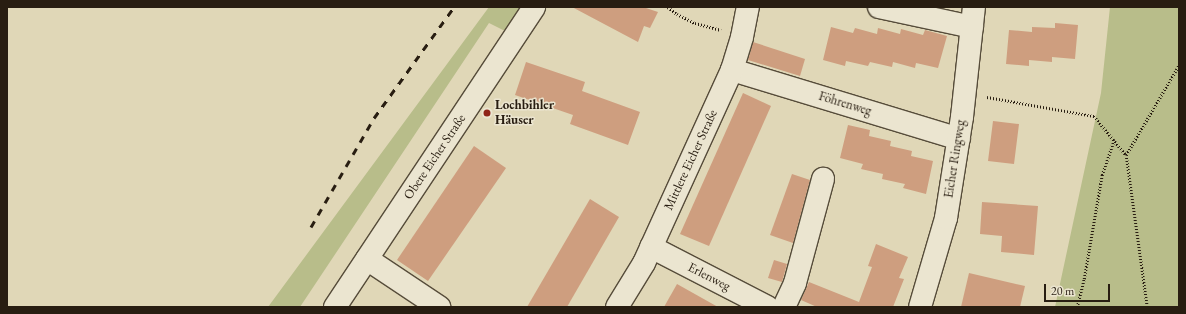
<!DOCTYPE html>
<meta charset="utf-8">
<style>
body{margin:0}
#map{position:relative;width:1186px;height:314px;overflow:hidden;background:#e0d7b7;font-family:"EB Garamond",serif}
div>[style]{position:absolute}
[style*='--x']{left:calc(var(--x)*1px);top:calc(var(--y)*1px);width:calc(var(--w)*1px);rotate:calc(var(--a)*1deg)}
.green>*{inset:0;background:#b8bd8a}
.building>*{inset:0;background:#ce9e7f}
.path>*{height:2.5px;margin-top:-1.25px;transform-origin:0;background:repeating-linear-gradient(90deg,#281d11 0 1px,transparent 0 3px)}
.roads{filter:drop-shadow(1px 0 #564c3a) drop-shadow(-1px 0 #564c3a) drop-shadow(0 1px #564c3a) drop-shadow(0 -1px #564c3a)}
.minor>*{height:22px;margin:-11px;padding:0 11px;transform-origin:11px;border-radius:11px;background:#ebe5d0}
.rail>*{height:3px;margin-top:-1.5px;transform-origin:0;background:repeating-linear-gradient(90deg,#281d11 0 7px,transparent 0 14px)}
.dots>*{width:11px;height:11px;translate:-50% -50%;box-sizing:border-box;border:2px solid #ebe5d0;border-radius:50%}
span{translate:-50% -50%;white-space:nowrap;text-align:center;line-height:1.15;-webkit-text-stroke:3px #ebe5d0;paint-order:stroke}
.street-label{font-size:13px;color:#281d11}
.poi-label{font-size:13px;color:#281d11;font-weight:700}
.left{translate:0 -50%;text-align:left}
.frame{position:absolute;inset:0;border:8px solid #281d11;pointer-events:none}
.scale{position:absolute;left:1044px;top:284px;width:66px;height:18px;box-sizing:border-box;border:2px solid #281d11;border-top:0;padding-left:5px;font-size:12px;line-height:14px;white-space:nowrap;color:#281d11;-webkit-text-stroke:3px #ebe5d0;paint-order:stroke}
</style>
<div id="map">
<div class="green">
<div style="clip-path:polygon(489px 7px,520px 7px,505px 31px,489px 23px,300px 307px,268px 307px)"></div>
<div style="clip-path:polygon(1110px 7px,1179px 7px,1179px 307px,1055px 307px,1101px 93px)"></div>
</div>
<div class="building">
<div style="clip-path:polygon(572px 7px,643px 7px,658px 12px,650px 28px,644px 26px,638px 42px)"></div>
<div style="clip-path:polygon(1055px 23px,1078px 25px,1075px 59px,1052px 57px,1052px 62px,1029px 60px,1029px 66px,1006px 64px,1009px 30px,1032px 32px,1032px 27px,1055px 28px)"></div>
<div style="clip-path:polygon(831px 27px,853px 33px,855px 28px,877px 34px,878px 28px,900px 34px,901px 29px,923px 35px,925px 30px,947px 36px,938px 68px,916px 63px,915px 68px,893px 62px,892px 67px,870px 62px,868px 66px,846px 61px,845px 66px,823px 60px)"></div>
<div style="clip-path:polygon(753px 42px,805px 59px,800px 76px,748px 60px)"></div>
<div style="clip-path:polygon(526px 62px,585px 82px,582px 91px,640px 112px,628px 145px,570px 124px,573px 115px,515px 95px)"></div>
<div style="clip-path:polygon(743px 93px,771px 106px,709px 246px,680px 234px)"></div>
<div style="clip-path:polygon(993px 121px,1019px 124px,1014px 164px,988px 161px)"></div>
<div style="clip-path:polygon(848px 125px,870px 130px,869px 136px,891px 141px,890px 146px,912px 151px,911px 156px,933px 161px,926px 194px,903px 188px,905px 184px,882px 179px,883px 174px,861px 169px,863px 164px,840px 158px)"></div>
<div style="clip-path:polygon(474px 146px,506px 168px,428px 281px,397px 260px)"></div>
<div style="clip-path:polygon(792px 174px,810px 180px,793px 243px,770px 235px)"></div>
<div style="clip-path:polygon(590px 199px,619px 217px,567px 307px,527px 307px)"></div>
<div style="clip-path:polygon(982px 202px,1038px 206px,1034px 255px,1001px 252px,1002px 236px,980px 234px)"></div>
<div style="clip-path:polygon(876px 244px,908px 257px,899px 278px,904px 279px,893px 307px,817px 307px,801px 300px,809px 282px,859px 302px,872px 267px,868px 266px)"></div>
<div style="clip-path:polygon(774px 260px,787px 264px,782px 282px,768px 278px)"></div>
<div style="clip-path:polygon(969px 273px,1025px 286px,1020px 307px,961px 307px)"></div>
<div style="clip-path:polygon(677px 284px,718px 307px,664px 307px)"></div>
</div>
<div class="path">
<div style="--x:668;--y:7;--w:11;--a:38"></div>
<div style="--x:677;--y:14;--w:20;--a:27"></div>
<div style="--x:695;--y:23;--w:27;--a:15"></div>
<div style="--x:987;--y:97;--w:109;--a:10.1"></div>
<div style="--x:1094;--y:116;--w:50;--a:50.6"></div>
<div style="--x:1077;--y:307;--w:29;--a:-76"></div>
<div style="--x:1084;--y:279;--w:106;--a:-80.2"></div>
<div style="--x:1102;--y:175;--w:37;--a:-71"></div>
<div style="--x:1147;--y:307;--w:153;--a:-97.9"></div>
<div style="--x:1126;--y:155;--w:104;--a:-59.5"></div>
</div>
<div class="roads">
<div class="minor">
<div style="--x:879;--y:7;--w:95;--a:12.1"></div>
<div style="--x:732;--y:70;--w:237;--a:16.9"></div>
<div style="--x:651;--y:247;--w:131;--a:27.3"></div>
<div style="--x:367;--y:259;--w:87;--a:33.7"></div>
<div style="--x:335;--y:307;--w:360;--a:-56.4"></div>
<div style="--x:617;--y:307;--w:52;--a:-58.5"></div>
<div style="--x:644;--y:263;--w:212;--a:-65.5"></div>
<div style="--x:732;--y:70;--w:34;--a:-73"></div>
<div style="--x:742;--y:37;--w:31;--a:-79"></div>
<div style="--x:784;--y:307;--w:26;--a:-65"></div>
<div style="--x:795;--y:283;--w:108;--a:-74.9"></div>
<div style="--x:920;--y:307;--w:93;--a:-73.7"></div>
<div style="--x:946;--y:218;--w:102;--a:-81"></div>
<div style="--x:962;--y:117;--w:111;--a:-83.8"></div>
</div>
</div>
<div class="rail">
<div style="--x:311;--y:227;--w:126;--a:-60"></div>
<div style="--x:374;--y:118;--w:137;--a:-54.2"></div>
</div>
<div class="dots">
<div style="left:487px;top:113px;background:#8f2418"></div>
</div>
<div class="street-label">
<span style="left:845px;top:104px;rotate:17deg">Föhrenweg</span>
<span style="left:435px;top:157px;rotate:-56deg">Obere Eicher Straße</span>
<span style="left:955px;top:159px;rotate:-81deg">Eicher Ringweg</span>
<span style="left:691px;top:160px;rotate:-65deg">Mittlere Eicher Straße</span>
<span style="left:709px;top:277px;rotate:27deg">Erlenweg</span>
</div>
<div class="poi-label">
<span class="left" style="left:495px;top:113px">Lochbihler<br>Häuser</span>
</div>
<div class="frame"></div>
<div class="scale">20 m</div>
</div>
